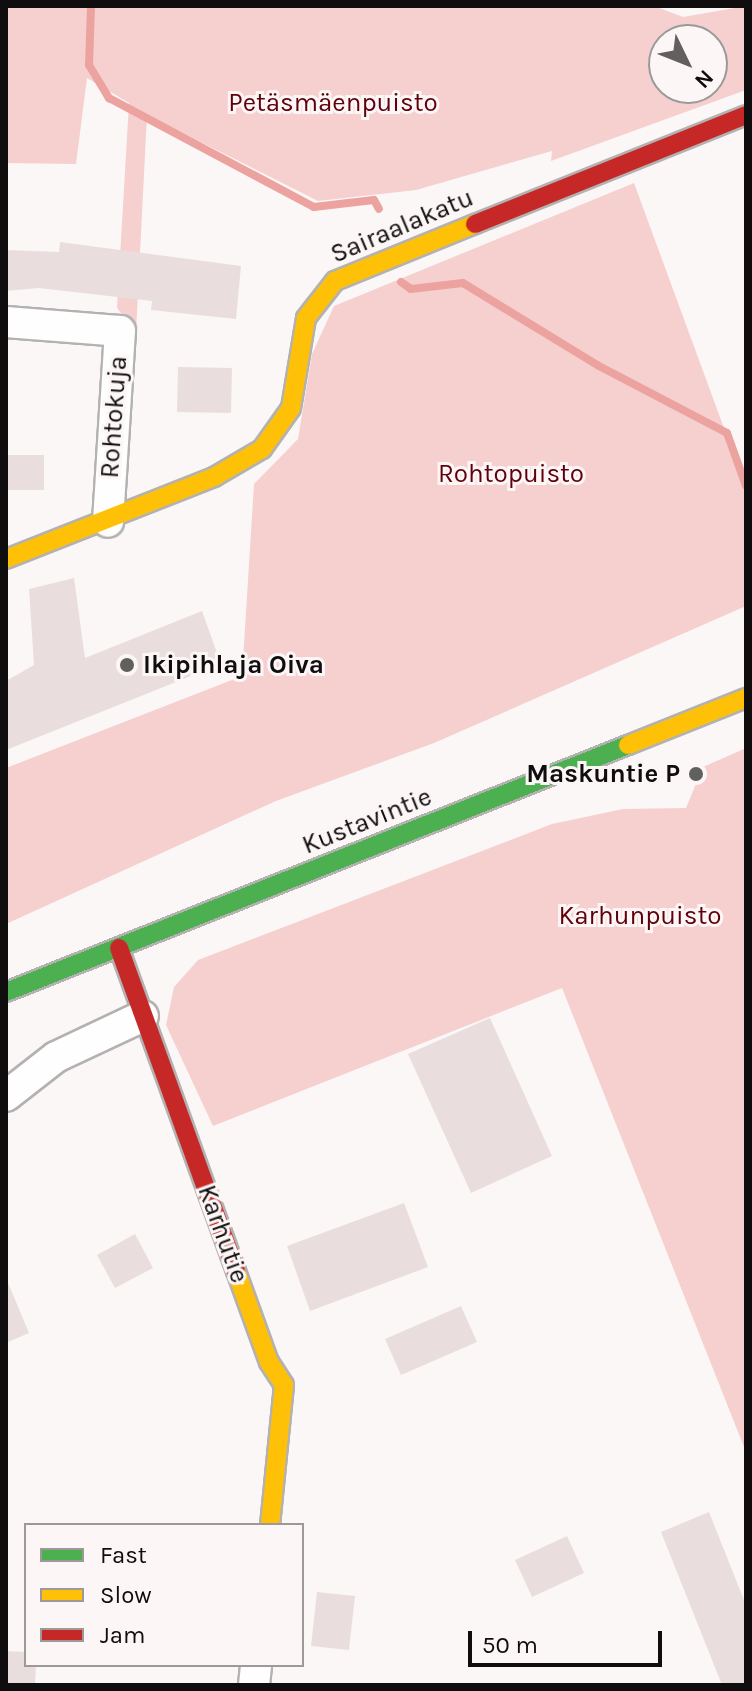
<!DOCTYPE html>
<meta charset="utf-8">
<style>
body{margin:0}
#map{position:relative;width:752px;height:1691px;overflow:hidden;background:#fbf7f7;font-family:Karla,sans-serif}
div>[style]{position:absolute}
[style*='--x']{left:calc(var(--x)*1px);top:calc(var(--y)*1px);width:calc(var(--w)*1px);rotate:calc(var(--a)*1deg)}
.green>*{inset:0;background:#f6d0ce}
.stream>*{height:8px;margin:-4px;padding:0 4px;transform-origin:4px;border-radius:4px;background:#eca3a0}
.building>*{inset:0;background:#e9dedd}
.roads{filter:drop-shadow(2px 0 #b4b1b1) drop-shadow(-2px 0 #b4b1b1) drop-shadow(0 2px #b4b1b1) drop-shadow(0 -2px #b4b1b1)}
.street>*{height:30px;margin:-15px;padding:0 15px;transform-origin:15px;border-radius:15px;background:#fefefe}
.fast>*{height:18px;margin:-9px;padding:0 9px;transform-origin:9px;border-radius:9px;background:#4caf50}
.slow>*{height:18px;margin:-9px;padding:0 9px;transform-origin:9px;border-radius:9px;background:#ffc107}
.jam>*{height:18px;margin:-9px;padding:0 9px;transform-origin:9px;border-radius:9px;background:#c62828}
.dots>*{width:22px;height:22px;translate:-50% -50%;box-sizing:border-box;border:4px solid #fcf6f6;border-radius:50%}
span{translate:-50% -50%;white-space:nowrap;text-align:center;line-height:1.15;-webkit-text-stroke:6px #fcf6f6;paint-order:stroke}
.park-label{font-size:26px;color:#60000b}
.street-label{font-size:26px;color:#0f0d0d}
.poi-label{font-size:26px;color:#0f0d0d;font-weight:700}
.left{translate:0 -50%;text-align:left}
.right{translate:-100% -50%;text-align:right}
.frame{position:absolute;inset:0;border:8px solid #0f0d0d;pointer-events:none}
.legend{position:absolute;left:24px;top:1523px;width:280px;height:144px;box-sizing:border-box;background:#fcf6f6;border:2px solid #9d9999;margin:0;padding:10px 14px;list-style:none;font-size:24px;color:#0f0d0d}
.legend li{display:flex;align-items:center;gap:16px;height:40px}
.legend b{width:40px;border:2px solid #9d9999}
.north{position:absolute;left:648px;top:24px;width:80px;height:80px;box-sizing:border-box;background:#fcf6f6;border:2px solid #9d9999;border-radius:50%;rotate:133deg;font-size:22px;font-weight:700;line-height:32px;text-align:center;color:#0f0d0d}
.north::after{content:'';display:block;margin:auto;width:28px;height:36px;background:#625f5f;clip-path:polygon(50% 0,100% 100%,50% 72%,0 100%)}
.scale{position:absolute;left:468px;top:1631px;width:194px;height:36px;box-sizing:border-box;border:4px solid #0f0d0d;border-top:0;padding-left:10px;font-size:24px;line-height:28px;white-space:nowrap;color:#0f0d0d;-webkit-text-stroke:6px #fcf6f6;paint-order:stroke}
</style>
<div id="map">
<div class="green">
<div style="clip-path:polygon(evenodd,6px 6px,654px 6px,683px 17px,746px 6px,746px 90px,551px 161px,552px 151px,416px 190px,318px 201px,147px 115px,136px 333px,117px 308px,129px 103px,87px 78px,76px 164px,6px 163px,6px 6px,664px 40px,712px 40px,712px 88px,664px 88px,664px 40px)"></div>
<div style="clip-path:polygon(634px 183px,746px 488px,746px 606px,434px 743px,276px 801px,6px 924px,6px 768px,242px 676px,254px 484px,298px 439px,312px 354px,334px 306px)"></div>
<div style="clip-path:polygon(746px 748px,746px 1452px,562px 988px,213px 1126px,166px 1025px,174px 987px,198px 960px,552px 824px,623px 809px,686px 808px,703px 767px)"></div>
</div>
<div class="stream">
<div style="--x:91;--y:6;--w:59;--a:91.9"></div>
<div style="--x:89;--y:65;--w:39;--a:59"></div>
<div style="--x:109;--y:98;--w:232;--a:28"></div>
<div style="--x:314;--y:207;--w:60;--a:-6.7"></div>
<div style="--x:374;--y:200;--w:10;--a:61"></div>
<div style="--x:401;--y:282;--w:12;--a:35"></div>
<div style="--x:411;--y:289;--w:52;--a:-6.6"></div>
<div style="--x:463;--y:283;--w:159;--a:31.4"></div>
<div style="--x:599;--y:366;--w:144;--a:27.6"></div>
<div style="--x:727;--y:433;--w:56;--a:70.3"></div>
</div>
<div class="building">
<div style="clip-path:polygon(60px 242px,241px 266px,236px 319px,151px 310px,152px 301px,39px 288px,6px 291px,6px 250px,59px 252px)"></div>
<div style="clip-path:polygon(178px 367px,232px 368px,231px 413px,177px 412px)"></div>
<div style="clip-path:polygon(6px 455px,44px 455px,44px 490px,6px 490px)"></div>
<div style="clip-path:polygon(74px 578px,85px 658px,202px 611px,221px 664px,6px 750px,6px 681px,34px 665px,29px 589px)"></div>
<div style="clip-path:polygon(490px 1018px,552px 1156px,471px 1193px,408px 1054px)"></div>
<div style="clip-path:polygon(404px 1203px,428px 1267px,310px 1311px,287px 1246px)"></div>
<div style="clip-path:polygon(135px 1234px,153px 1268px,115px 1288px,97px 1255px)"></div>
<div style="clip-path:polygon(6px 1278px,29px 1333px,6px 1343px)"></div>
<div style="clip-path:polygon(461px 1306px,477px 1342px,401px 1375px,385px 1339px)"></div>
<div style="clip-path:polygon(709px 1512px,746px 1605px,746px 1685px,722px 1685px,661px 1532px)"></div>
<div style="clip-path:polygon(567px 1536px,584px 1573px,532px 1597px,515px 1560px)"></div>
<div style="clip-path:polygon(317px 1592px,355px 1596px,349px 1650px,311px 1646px)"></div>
<div style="clip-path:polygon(6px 1651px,26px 1652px,26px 1665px,36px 1665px,35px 1685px,6px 1685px)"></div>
</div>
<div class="roads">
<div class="street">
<div style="--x:6;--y:322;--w:114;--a:4.5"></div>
<div style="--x:120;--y:331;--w:191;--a:93.6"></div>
<div style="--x:6;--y:1096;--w:63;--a:-38"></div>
<div style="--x:56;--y:1057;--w:96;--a:-25.2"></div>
<div style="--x:254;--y:1685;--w:20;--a:-84"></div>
</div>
<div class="fast">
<div style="--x:6;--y:992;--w:669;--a:-21.66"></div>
</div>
<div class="slow">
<div style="--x:6;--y:559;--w:224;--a:-21.5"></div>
<div style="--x:214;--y:477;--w:56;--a:-30.3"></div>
<div style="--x:262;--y:449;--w:50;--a:-54.7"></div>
<div style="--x:291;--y:408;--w:91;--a:-80.5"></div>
<div style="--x:306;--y:318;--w:47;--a:-51.9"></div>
<div style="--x:335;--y:281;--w:151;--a:-22.2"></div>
<div style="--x:628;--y:745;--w:127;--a:-21.7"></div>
<div style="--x:236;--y:1271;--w:97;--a:70.1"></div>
<div style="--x:269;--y:1362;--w:27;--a:57"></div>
<div style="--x:284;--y:1385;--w:141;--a:95.7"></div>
</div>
<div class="jam">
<div style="--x:475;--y:224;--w:292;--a:-21.9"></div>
<div style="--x:119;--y:948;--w:344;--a:70.1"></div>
</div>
</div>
<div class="dots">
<div style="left:127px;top:665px;background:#625f5f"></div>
<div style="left:696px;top:774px;background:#625f5f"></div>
</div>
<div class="park-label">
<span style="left:333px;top:103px">Petäsmäenpuisto</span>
<span style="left:511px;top:474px">Rohtopuisto</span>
<span style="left:640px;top:916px">Karhunpuisto</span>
</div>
<div class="street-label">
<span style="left:402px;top:226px;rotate:-23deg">Sairaalakatu</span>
<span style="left:114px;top:417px;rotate:-86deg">Rohtokuja</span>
<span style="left:367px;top:821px;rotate:-22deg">Kustavintie</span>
<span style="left:223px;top:1234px;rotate:70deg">Karhutie</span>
</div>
<div class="poi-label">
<span class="left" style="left:143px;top:665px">Ikipihlaja Oiva</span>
<span class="right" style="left:680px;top:774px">Maskuntie P</span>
</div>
<div class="frame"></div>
<ul class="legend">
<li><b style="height:10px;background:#4caf50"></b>Fast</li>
<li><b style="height:10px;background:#ffc107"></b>Slow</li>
<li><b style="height:10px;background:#c62828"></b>Jam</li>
</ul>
<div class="north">N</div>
<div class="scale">50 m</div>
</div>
